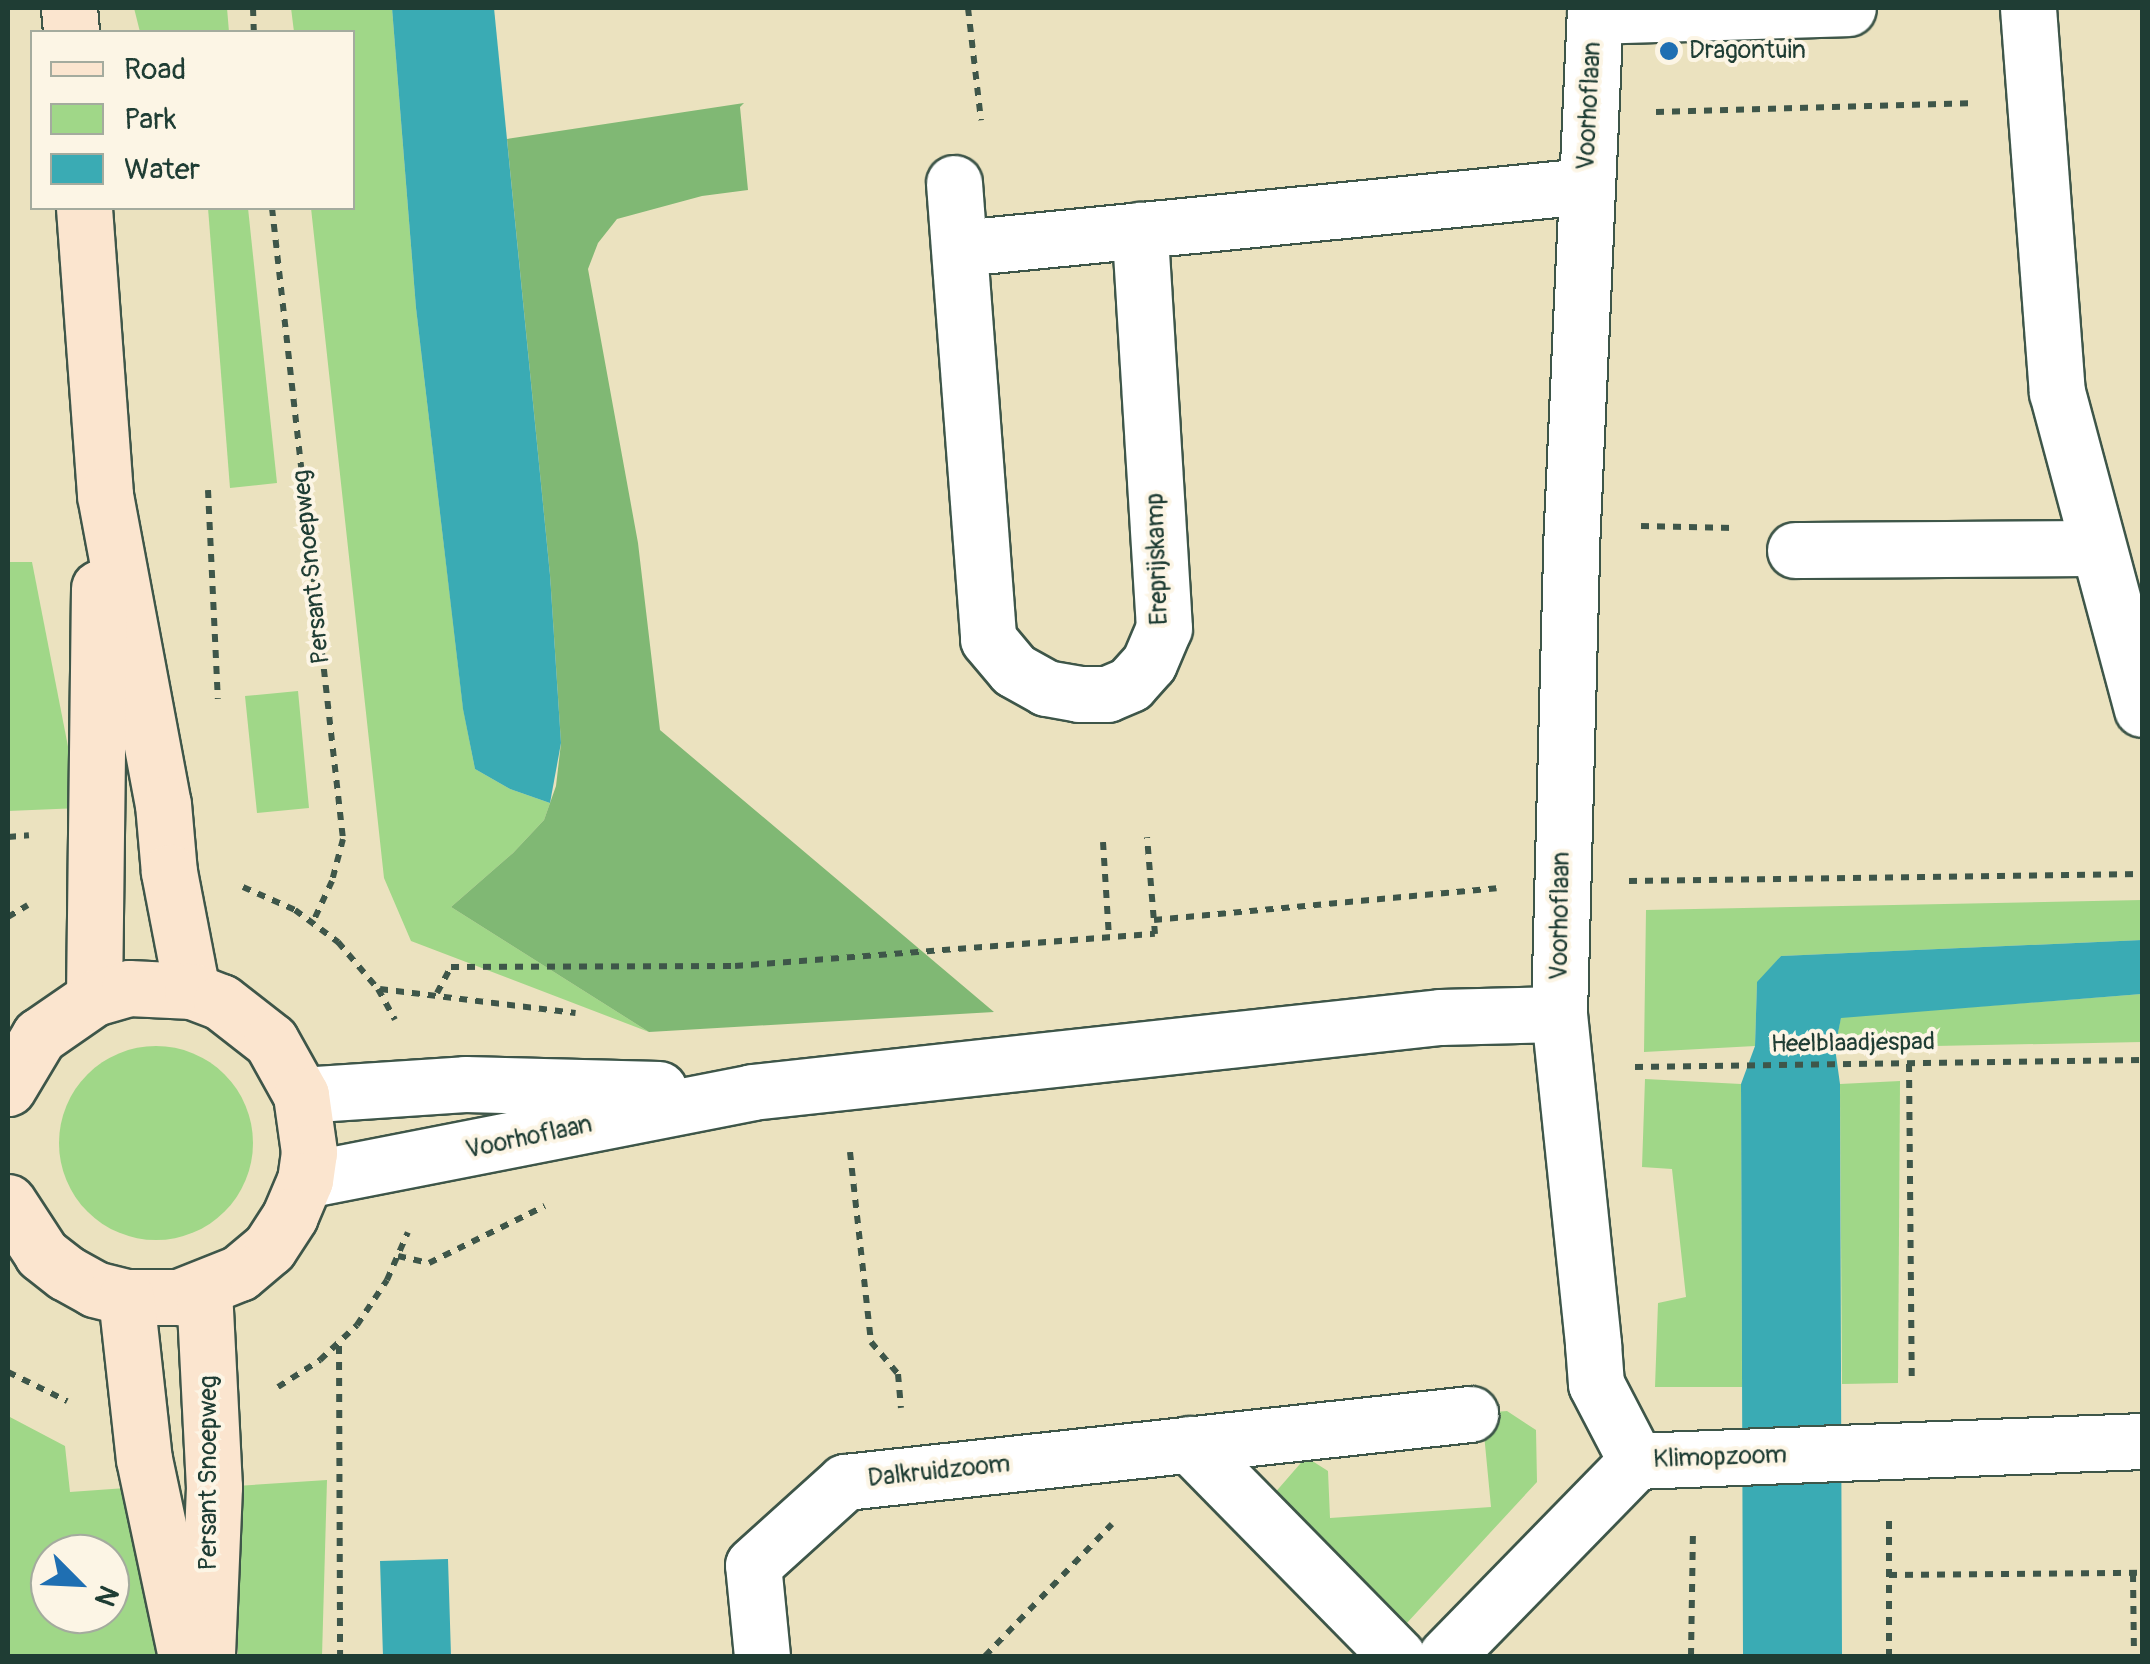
<!DOCTYPE html>
<style>
body{margin:0}
#map{position:relative;width:2150px;height:1664px;overflow:hidden;background:#ebe2bf;font-family:Pangolin,sans-serif}
div>[style]{position:absolute}
[style*='--x']{left:calc(var(--x)*1px);top:calc(var(--y)*1px);width:calc(var(--w)*1px);rotate:calc(var(--a)*1deg)}
.green>*{inset:0;background:#a0d788}
.round{border-radius:50%}
.forest>*{inset:0;background:#80b874}
.water>*{inset:0;background:#3aabb4}
.path>*{height:6px;margin-top:-3px;transform-origin:0;background:repeating-linear-gradient(90deg,#3e5649 0 8px,transparent 0 16px)}
.roads{filter:drop-shadow(2px 0 #3e5649) drop-shadow(-2px 0 #3e5649) drop-shadow(0 2px #3e5649) drop-shadow(0 -2px #3e5649)}
.minor>*{height:55px;margin:-27.5px;padding:0 27.5px;transform-origin:27.5px;border-radius:27.5px;background:#fff}
.tertiary>*{height:55px;margin:-27.5px;padding:0 27.5px;transform-origin:27.5px;border-radius:27.5px;background:#fff}
.secondary>*{height:55px;margin:-27.5px;padding:0 27.5px;transform-origin:27.5px;border-radius:27.5px;background:#fbe5cf}
.dots>*{width:28px;height:28px;translate:-50% -50%;box-sizing:border-box;border:5px solid #fcf5e5;border-radius:50%}
span{translate:-50% -50%;white-space:nowrap;text-align:center;line-height:1.15;-webkit-text-stroke:8px #fcf5e5;paint-order:stroke}
.poi-label{font-size:25px;color:#1f3d34}
.left{translate:0 -50%;text-align:left}
.street-label{font-size:25px;color:#1f3d34}
.frame{position:absolute;inset:0;border:10px solid #1f3d34;pointer-events:none}
.legend{position:absolute;left:30px;top:30px;width:325px;height:180px;box-sizing:border-box;background:#fcf5e5;border:2px solid #a4ab9e;margin:0;padding:12px 18px;list-style:none;font-size:30px;color:#1f3d34}
.legend li{display:flex;align-items:center;gap:20px;height:50px}
.legend b{width:50px;border:2px solid #a4ab9e}
.north{position:absolute;left:30px;top:1534px;width:100px;height:100px;box-sizing:border-box;background:#fcf5e5;border:2px solid #a4ab9e;border-radius:50%;rotate:114deg;font-size:28px;font-weight:700;line-height:40px;text-align:center;color:#1f3d34}
.north::after{content:'';display:block;margin:auto;width:35px;height:45px;background:#1f6fb2;clip-path:polygon(50% 0,100% 100%,50% 72%,0 100%)}
</style>
<div id="map">
<div class="green">
<div style="clip-path:polygon(134px 8px,227px 8px,229px 32px,140px 32px)"></div>
<div style="clip-path:polygon(291px 8px,392px 8px,416px 308px,463px 708px,475px 769px,510px 789px,550px 803px,544px 820px,513px 853px,451px 907px,649px 1032px,411px 941px,384px 878px,311px 208px,352px 208px,352px 32px,294px 32px)"></div>
<div style="clip-path:polygon(208px 208px,248px 208px,277px 483px,230px 488px)"></div>
<div style="clip-path:polygon(8px 562px,32px 562px,80px 808px,8px 811px)"></div>
<div style="clip-path:polygon(298px 691px,309px 808px,257px 813px,245px 696px)"></div>
<div style="clip-path:polygon(2142px 900px,2142px 940px,1781px 956px,1757px 983px,1755px 1046px,1644px 1052px,1646px 910px)"></div>
<div style="clip-path:polygon(2142px 994px,2142px 1042px,1835px 1048px,1841px 1017px)"></div>
<div class="round" style="left:59px;top:1046px;width:194px;height:194px"></div>
<div style="clip-path:polygon(1645px 1079px,1741px 1084px,1742px 1387px,1655px 1387px,1658px 1303px,1686px 1297px,1672px 1169px,1642px 1167px)"></div>
<div style="clip-path:polygon(1900px 1081px,1898px 1383px,1842px 1384px,1840px 1084px)"></div>
<div style="clip-path:polygon(1507px 1411px,1536px 1430px,1537px 1482px,1406px 1624px,1273px 1495px,1306px 1457px,1328px 1471px,1330px 1518px,1491px 1507px,1482px 1413px)"></div>
<div style="clip-path:polygon(evenodd,8px 1416px,65px 1446px,70px 1492px,126px 1488px,156px 1656px,8px 1656px,8px 1416px,50px 1554px,110px 1554px,110px 1614px,50px 1614px,50px 1554px)"></div>
<div style="clip-path:polygon(327px 1480px,322px 1656px,238px 1656px,236px 1486px)"></div>
</div>
<div class="forest">
<div style="clip-path:polygon(744px 103px,740px 107px,748px 190px,702px 196px,617px 219px,598px 243px,588px 269px,638px 543px,660px 730px,994px 1012px,649px 1032px,451px 907px,513px 853px,544px 820px,556px 786px,561px 743px,550px 575px,507px 139px)"></div>
</div>
<div class="water">
<div style="clip-path:polygon(392px 8px,494px 8px,550px 575px,561px 743px,550px 803px,510px 789px,475px 769px,463px 709px,416px 308px)"></div>
<div style="clip-path:polygon(2142px 940px,2142px 994px,1841px 1018px,1835px 1048px,1840px 1084px,1842px 1656px,1743px 1656px,1741px 1084px,1755px 1046px,1757px 982px,1781px 956px)"></div>
<div style="clip-path:polygon(448px 1559px,451px 1656px,383px 1656px,380px 1561px)"></div>
</div>
<div class="path">
<div style="--x:253;--y:8;--w:24;--a:88"></div>
<div style="--x:968;--y:8;--w:113;--a:83.4"></div>
<div style="--x:1656;--y:112;--w:313;--a:-1.6"></div>
<div style="--x:272;--y:208;--w:635;--a:83.58"></div>
<div style="--x:343;--y:839;--w:43;--a:104.7"></div>
<div style="--x:332;--y:881;--w:45;--a:114.9"></div>
<div style="--x:208;--y:490;--w:209;--a:87.3"></div>
<div style="--x:1641;--y:526;--w:93;--a:1.2"></div>
<div style="--x:8;--y:837;--w:21;--a:-5"></div>
<div style="--x:1103;--y:842;--w:95;--a:86.4"></div>
<div style="--x:1629;--y:881;--w:513;--a:-0.78"></div>
<div style="--x:243;--y:887;--w:57;--a:23.9"></div>
<div style="--x:295;--y:910;--w:54;--a:36.7"></div>
<div style="--x:338;--y:942;--w:62;--a:49.6"></div>
<div style="--x:378;--y:989;--w:35;--a:61"></div>
<div style="--x:8;--y:917;--w:23;--a:-31"></div>
<div style="--x:1154;--y:920;--w:344;--a:-5.3"></div>
<div style="--x:380;--y:989;--w:197;--a:7"></div>
<div style="--x:437;--y:993;--w:30;--a:-62"></div>
<div style="--x:451;--y:967;--w:284;--a:-0.2"></div>
<div style="--x:735;--y:966;--w:421;--a:-4.4"></div>
<div style="--x:1155;--y:934;--w:97;--a:-94.7"></div>
<div style="--x:1909;--y:1064;--w:319;--a:89.5"></div>
<div style="--x:1635;--y:1067;--w:507;--a:-0.79"></div>
<div style="--x:850;--y:1152;--w:191;--a:83.7"></div>
<div style="--x:871;--y:1342;--w:42;--a:49.8"></div>
<div style="--x:898;--y:1374;--w:34;--a:85"></div>
<div style="--x:398;--y:1256;--w:32;--a:13"></div>
<div style="--x:429;--y:1263;--w:129;--a:-26.2"></div>
<div style="--x:339;--y:1346;--w:310;--a:89.8"></div>
<div style="--x:8;--y:1372;--w:66;--a:26.2"></div>
<div style="--x:278;--y:1387;--w:50;--a:-32.7"></div>
<div style="--x:320;--y:1360;--w:51;--a:-43.4"></div>
<div style="--x:357;--y:1325;--w:54;--a:-56.3"></div>
<div style="--x:387;--y:1280;--w:52;--a:-66.4"></div>
<div style="--x:1889;--y:1521;--w:135;--a:90"></div>
<div style="--x:2133;--y:1574;--w:82;--a:89.3"></div>
<div style="--x:1889;--y:1575;--w:253;--a:-0.5"></div>
<div style="--x:985;--y:1656;--w:183;--a:-46.1"></div>
<div style="--x:1691;--y:1656;--w:128;--a:-89.1"></div>
</div>
<div class="roads">
<div class="minor">
<div style="--x:2028;--y:8;--w:385;--a:85.7"></div>
<div style="--x:2057;--y:392;--w:328;--a:75"></div>
<div style="--x:1595;--y:16;--w:253;--a:-1.8"></div>
<div style="--x:954;--y:183;--w:457;--a:85.7"></div>
<div style="--x:988;--y:639;--w:40;--a:50"></div>
<div style="--x:1014;--y:670;--w:37;--a:29"></div>
<div style="--x:1046;--y:688;--w:34;--a:10"></div>
<div style="--x:1079;--y:694;--w:28;--a:0"></div>
<div style="--x:1107;--y:694;--w:25;--a:-23"></div>
<div style="--x:1130;--y:684;--w:28;--a:-48"></div>
<div style="--x:1149;--y:663;--w:38;--a:-67"></div>
<div style="--x:1164;--y:628;--w:399;--a:-93.5"></div>
<div style="--x:961;--y:248;--w:628;--a:-5.67"></div>
<div style="--x:1795;--y:550;--w:303;--a:-0.4"></div>
<div style="--x:1593;--y:1344;--w:40;--a:85.7"></div>
<div style="--x:1596;--y:1384;--w:87;--a:62.5"></div>
<div style="--x:1636;--y:1461;--w:506;--a:-2.26"></div>
<div style="--x:1189;--y:1444;--w:297;--a:45.5"></div>
<div style="--x:762;--y:1656;--w:91;--a:-95.6"></div>
<div style="--x:753;--y:1565;--w:124;--a:-42.1"></div>
<div style="--x:845;--y:1482;--w:629;--a:-6.21"></div>
<div style="--x:1446;--y:1656;--w:272;--a:-45.7"></div>
</div>
<div class="tertiary">
<div style="--x:1559;--y:1014;--w:332;--a:84.1"></div>
<div style="--x:301;--y:1095;--w:164;--a:-3.8"></div>
<div style="--x:465;--y:1084;--w:194;--a:1.5"></div>
<div style="--x:305;--y:1180;--w:456;--a:-11.1"></div>
<div style="--x:752;--y:1092;--w:692;--a:-6.22"></div>
<div style="--x:1440;--y:1017;--w:119;--a:-1.4"></div>
<div style="--x:1559;--y:1014;--w:489;--a:-88.5"></div>
<div style="--x:1572;--y:525;--w:518;--a:-87.45"></div>
</div>
<div class="secondary">
<div style="--x:69;--y:8;--w:24;--a:85"></div>
<div style="--x:84;--y:208;--w:288;--a:85.8"></div>
<div style="--x:105;--y:495;--w:314;--a:79.4"></div>
<div style="--x:163;--y:804;--w:68;--a:85"></div>
<div style="--x:169;--y:872;--w:121;--a:79.1"></div>
<div style="--x:94;--y:998;--w:410;--a:-89.3"></div>
<div style="--x:8;--y:1088;--w:61;--a:-59.2"></div>
<div style="--x:39;--y:1036;--w:67;--a:-34.6"></div>
<div style="--x:94;--y:998;--w:36;--a:-16"></div>
<div style="--x:129;--y:988;--w:63;--a:2.7"></div>
<div style="--x:192;--y:991;--w:31;--a:21"></div>
<div style="--x:221;--y:1002;--w:63;--a:38"></div>
<div style="--x:271;--y:1041;--w:62;--a:60.9"></div>
<div style="--x:301;--y:1095;--w:58;--a:82"></div>
<div style="--x:309;--y:1152;--w:28;--a:98"></div>
<div style="--x:305;--y:1180;--w:39;--a:113"></div>
<div style="--x:290;--y:1216;--w:38;--a:123"></div>
<div style="--x:269;--y:1248;--w:39;--a:140"></div>
<div style="--x:239;--y:1273;--w:65;--a:158.2"></div>
<div style="--x:179;--y:1297;--w:53;--a:180"></div>
<div style="--x:126;--y:1297;--w:32;--a:-166"></div>
<div style="--x:95;--y:1289;--w:33;--a:-151"></div>
<div style="--x:66;--y:1273;--w:31;--a:-142"></div>
<div style="--x:42;--y:1254;--w:62;--a:-123.2"></div>
<div style="--x:204;--y:1290;--w:197;--a:87.1"></div>
<div style="--x:214;--y:1487;--w:169;--a:92.4"></div>
<div style="--x:126;--y:1297;--w:163;--a:83.7"></div>
<div style="--x:144;--y:1459;--w:201;--a:78"></div>
</div>
</div>
<div class="dots">
<div style="left:1669px;top:51px;background:#1f6fb2"></div>
</div>
<div class="poi-label">
<span class="left" style="left:1689px;top:51px">Dragontuin</span>
</div>
<div class="street-label">
<span style="left:1590px;top:106px;rotate:-87deg">Voorhoflaan</span>
<span style="left:1158px;top:559px;rotate:-92deg">Ereprijskamp</span>
<span style="left:312px;top:567px;rotate:-96deg">Persant Snoepweg</span>
<span style="left:1561px;top:916px;rotate:-89deg">Voorhoflaan</span>
<span style="left:1853px;top:1044px;rotate:-1deg">Heelblaadjespad</span>
<span style="left:529px;top:1138px;rotate:-12deg">Voorhoflaan</span>
<span style="left:1720px;top:1458px;rotate:-2deg">Klimopzoom</span>
<span style="left:939px;top:1472px;rotate:-6deg">Dalkruidzoom</span>
<span style="left:209px;top:1473px;rotate:-90deg">Persant Snoepweg</span>
</div>
<div class="frame"></div>
<ul class="legend">
<li><b style="height:12px;background:#fbe5cf"></b>Road</li>
<li><b style="height:28px;background:#a0d788"></b>Park</li>
<li><b style="height:28px;background:#3aabb4"></b>Water</li>
</ul>
<div class="north">N</div>
</div>
